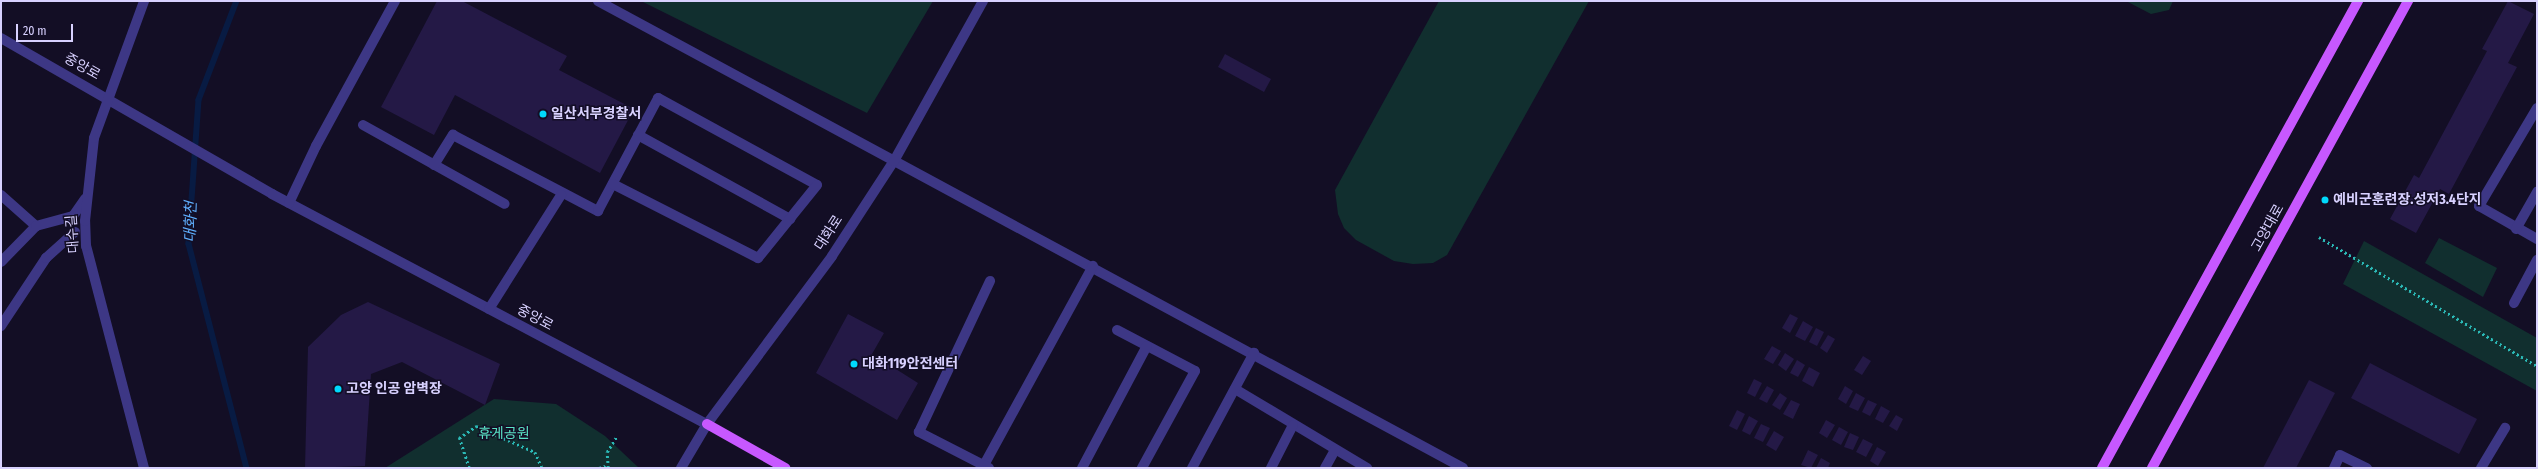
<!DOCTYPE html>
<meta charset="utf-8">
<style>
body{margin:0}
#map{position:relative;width:2538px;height:469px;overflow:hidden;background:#130e25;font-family:"Fira Sans Condensed","Noto Sans KR",sans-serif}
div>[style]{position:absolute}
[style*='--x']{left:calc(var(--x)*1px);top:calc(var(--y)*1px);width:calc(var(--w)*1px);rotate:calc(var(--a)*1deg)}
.green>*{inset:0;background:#112f2f}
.stream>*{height:5.5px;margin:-2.75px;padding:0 2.75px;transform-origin:2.75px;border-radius:2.75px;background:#081b43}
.building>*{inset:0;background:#241946}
.path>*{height:2.5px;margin-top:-1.25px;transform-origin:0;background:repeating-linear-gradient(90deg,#2bb9b6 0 2px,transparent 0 5px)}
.minor>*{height:10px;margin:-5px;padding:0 5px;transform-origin:5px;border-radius:5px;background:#3d3785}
.major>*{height:10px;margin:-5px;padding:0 5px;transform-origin:5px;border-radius:5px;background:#c758ff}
.dots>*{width:11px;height:11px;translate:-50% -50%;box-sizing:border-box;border:2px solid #130e25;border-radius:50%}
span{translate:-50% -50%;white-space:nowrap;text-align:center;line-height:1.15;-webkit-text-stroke:3px #130e25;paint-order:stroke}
.street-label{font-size:14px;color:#d8d1ff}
.poi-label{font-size:14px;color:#d8d1ff;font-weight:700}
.left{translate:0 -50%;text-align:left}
.park-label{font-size:14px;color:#5ae3c6}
.water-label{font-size:15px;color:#5fafff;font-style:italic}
.frame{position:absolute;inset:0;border:2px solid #d8d1ff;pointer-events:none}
.scale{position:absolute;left:16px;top:24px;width:57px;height:18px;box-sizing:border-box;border:2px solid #d8d1ff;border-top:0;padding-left:5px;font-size:12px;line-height:14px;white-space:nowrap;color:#d8d1ff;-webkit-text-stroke:3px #130e25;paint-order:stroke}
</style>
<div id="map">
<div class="green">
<div style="clip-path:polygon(641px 1px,933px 1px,867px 113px)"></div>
<div style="clip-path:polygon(1439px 1px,1589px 1px,1447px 255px,1433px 263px,1413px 264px,1394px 261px,1356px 240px,1344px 228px,1338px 214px,1335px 190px)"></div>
<div style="clip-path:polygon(2126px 1px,2173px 1px,2169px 10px,2151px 14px)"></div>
<div style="clip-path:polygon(2439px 238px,2497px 268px,2483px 297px,2425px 263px)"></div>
<div style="clip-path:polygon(2364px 241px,2537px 338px,2537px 391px,2343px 284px)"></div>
<div style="clip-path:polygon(494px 399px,556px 404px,605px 436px,639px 468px,385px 468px)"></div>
</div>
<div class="stream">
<div style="--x:237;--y:1;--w:106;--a:111"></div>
<div style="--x:199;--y:100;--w:144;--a:94"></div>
<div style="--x:189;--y:244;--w:231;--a:75.5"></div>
</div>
<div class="building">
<div style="clip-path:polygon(437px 1px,462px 1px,567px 56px,559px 70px,634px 109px,600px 173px,455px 95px,434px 135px,381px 107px)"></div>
<div style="clip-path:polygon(2508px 1px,2534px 14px,2508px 63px,2517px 67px,2449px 194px,2440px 189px,2416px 233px,2390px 219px,2414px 175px,2419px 178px,2487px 51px,2482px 49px)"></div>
<div style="clip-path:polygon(1225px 54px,1271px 79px,1264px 92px,1218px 67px)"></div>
<div style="clip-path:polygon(368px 302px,500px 364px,485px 405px,402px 362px,371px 374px,365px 466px,305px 468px,308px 347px,341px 315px)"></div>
<div style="clip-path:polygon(848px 314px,884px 333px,872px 354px,918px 383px,897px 420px,816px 373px)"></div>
<div style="clip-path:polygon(1790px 314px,1798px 318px,1790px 333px,1782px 328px)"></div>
<div style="clip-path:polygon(1803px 321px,1813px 327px,1805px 341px,1795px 336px)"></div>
<div style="clip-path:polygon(1816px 328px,1824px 332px,1817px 346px,1809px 342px)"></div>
<div style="clip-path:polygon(1828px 335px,1835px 339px,1827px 353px,1820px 348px)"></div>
<div style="clip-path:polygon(1772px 346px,1781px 351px,1773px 364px,1764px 359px)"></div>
<div style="clip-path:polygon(1785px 353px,1794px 359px,1786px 371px,1778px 365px)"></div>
<div style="clip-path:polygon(1863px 356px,1871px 361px,1862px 375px,1854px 370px)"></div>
<div style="clip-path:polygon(1797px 360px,1805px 365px,1798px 377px,1790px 373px)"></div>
<div style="clip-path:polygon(2370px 363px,2477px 419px,2459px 454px,2351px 398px)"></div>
<div style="clip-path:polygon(1809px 367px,1820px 373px,1813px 387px,1802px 381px)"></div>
<div style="clip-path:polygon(1754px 379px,1762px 383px,1755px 397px,1747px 393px)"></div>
<div style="clip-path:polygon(2309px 380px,2335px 393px,2296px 468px,2263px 468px)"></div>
<div style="clip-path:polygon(1767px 386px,1774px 390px,1767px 403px,1759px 399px)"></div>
<div style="clip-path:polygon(1845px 386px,1853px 391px,1846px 404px,1838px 399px)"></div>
<div style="clip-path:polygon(1780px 393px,1787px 398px,1780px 410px,1772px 405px)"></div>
<div style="clip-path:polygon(1856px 393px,1865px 398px,1858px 411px,1849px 407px)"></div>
<div style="clip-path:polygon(1791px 400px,1800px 404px,1793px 419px,1783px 414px)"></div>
<div style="clip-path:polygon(1868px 400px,1877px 404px,1870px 416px,1862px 412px)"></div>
<div style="clip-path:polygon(1881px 406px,1890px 411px,1883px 423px,1875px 419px)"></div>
<div style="clip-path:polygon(1737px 410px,1745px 414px,1737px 430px,1729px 426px)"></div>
<div style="clip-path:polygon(1896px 415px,1903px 419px,1897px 431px,1889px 426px)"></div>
<div style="clip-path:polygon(1749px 416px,1758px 421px,1750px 435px,1742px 431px)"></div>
<div style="clip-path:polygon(1826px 420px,1835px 425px,1827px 438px,1819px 433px)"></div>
<div style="clip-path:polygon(1761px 424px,1770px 428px,1763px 442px,1754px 438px)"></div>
<div style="clip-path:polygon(1839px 427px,1848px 432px,1841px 445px,1832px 440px)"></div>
<div style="clip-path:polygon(1774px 431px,1784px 437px,1776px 451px,1766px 445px)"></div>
<div style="clip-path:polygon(1850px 433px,1859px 437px,1853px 450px,1844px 447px)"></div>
<div style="clip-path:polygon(1863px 439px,1873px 444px,1866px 457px,1856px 452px)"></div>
<div style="clip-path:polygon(1877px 447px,1886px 452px,1878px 466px,1870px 461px)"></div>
<div style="clip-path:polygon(1808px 450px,1818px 455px,1811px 468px,1801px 465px)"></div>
<div style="clip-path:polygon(1821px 458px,1830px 463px,1828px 468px,1816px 468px)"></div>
</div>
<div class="path">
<div style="--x:2319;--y:237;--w:253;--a:30.6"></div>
<div style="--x:469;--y:468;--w:32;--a:-108"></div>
<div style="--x:459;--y:438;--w:21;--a:-35"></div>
<div style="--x:476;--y:426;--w:64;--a:23.8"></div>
<div style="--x:535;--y:452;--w:17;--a:66"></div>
<div style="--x:599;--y:468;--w:7;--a:-16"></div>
<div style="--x:608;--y:468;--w:16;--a:-94"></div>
<div style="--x:607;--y:452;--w:19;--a:-58"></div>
</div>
<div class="minor">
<div style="--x:598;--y:1;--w:983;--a:28.36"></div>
<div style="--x:1;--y:38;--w:313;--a:29.9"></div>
<div style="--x:272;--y:194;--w:492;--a:27.9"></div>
<div style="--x:2537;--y:108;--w:114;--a:120.6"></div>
<div style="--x:2479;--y:206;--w:67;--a:29.6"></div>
<div style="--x:363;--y:125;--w:162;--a:29.1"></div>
<div style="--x:638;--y:135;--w:174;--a:28.9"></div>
<div style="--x:434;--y:165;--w:36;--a:-58"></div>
<div style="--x:453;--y:135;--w:164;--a:27.7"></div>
<div style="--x:598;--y:211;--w:128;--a:-62"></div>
<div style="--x:658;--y:98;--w:181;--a:28.7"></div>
<div style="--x:817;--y:185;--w:94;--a:128.9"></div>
<div style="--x:758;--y:258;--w:163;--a:-153"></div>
<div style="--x:1;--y:195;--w:47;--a:41.5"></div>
<div style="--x:289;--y:203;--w:63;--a:-64.7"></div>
<div style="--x:316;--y:146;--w:165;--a:-61.4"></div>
<div style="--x:2516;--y:229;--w:43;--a:-60.4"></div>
<div style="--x:1;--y:262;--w:50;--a:-45.8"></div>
<div style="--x:36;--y:226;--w:38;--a:-15"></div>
<div style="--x:73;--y:216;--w:21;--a:-55"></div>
<div style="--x:2514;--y:303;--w:49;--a:-61.9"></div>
<div style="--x:489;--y:309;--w:135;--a:-57.7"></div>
<div style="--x:1;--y:326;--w:82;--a:-56.5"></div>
<div style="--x:46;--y:258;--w:39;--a:-42"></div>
<div style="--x:1117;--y:330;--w:88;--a:27.7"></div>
<div style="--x:1195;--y:371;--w:111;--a:118.7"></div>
<div style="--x:1235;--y:389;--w:154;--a:30.9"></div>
<div style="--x:984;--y:465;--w:227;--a:-61.3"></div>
<div style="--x:144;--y:468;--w:229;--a:-104.6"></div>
<div style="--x:86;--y:246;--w:25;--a:-92"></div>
<div style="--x:85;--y:221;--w:83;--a:-83.8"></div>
<div style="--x:94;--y:138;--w:146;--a:-69.9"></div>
<div style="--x:681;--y:468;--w:51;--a:-59.4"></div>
<div style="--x:707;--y:424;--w:209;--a:-53.3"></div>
<div style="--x:832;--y:256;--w:113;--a:-56.9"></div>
<div style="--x:894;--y:161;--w:183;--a:-60.9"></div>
<div style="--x:989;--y:468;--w:79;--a:-152.8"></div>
<div style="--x:919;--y:432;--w:167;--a:-64.8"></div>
<div style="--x:1082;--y:468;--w:138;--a:-62"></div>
<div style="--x:1192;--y:468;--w:131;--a:-61.7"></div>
<div style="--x:1271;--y:468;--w:48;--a:-62.9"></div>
<div style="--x:1325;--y:468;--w:21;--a:-61"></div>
<div style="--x:2334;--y:468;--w:14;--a:-65"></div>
<div style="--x:2340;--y:455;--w:30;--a:26"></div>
<div style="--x:2481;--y:468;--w:47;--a:-59"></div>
</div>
<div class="major">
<div style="--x:707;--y:424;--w:90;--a:29.4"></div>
<div style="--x:2102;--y:468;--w:533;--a:-61.27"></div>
<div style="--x:2152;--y:468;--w:533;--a:-61.27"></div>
</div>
<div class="dots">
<div style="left:543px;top:114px;background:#00d9fc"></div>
<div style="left:2325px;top:200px;background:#00d9fc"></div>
<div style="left:854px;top:364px;background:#00d9fc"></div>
<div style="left:338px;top:389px;background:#00d9fc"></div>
</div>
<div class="street-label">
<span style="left:82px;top:67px;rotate:29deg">중앙로</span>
<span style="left:2268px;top:228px;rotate:-61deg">고양대로</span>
<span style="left:829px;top:233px;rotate:-57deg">대화로</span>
<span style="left:73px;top:234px;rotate:-94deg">대수길</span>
<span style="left:535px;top:318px;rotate:28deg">중앙로</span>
</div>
<div class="poi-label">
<span class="left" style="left:551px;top:114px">일산서부경찰서</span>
<span class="left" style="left:2333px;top:200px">예비군훈련장.성저3.4단지</span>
<span class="left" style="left:862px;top:364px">대화119안전센터</span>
<span class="left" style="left:346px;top:389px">고양 인공 암벽장</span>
</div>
<div class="park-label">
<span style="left:504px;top:434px">휴게공원</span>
</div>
<div class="water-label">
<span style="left:191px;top:222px;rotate:-88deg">대화천</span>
</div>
<div class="frame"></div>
<div class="scale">20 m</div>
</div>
